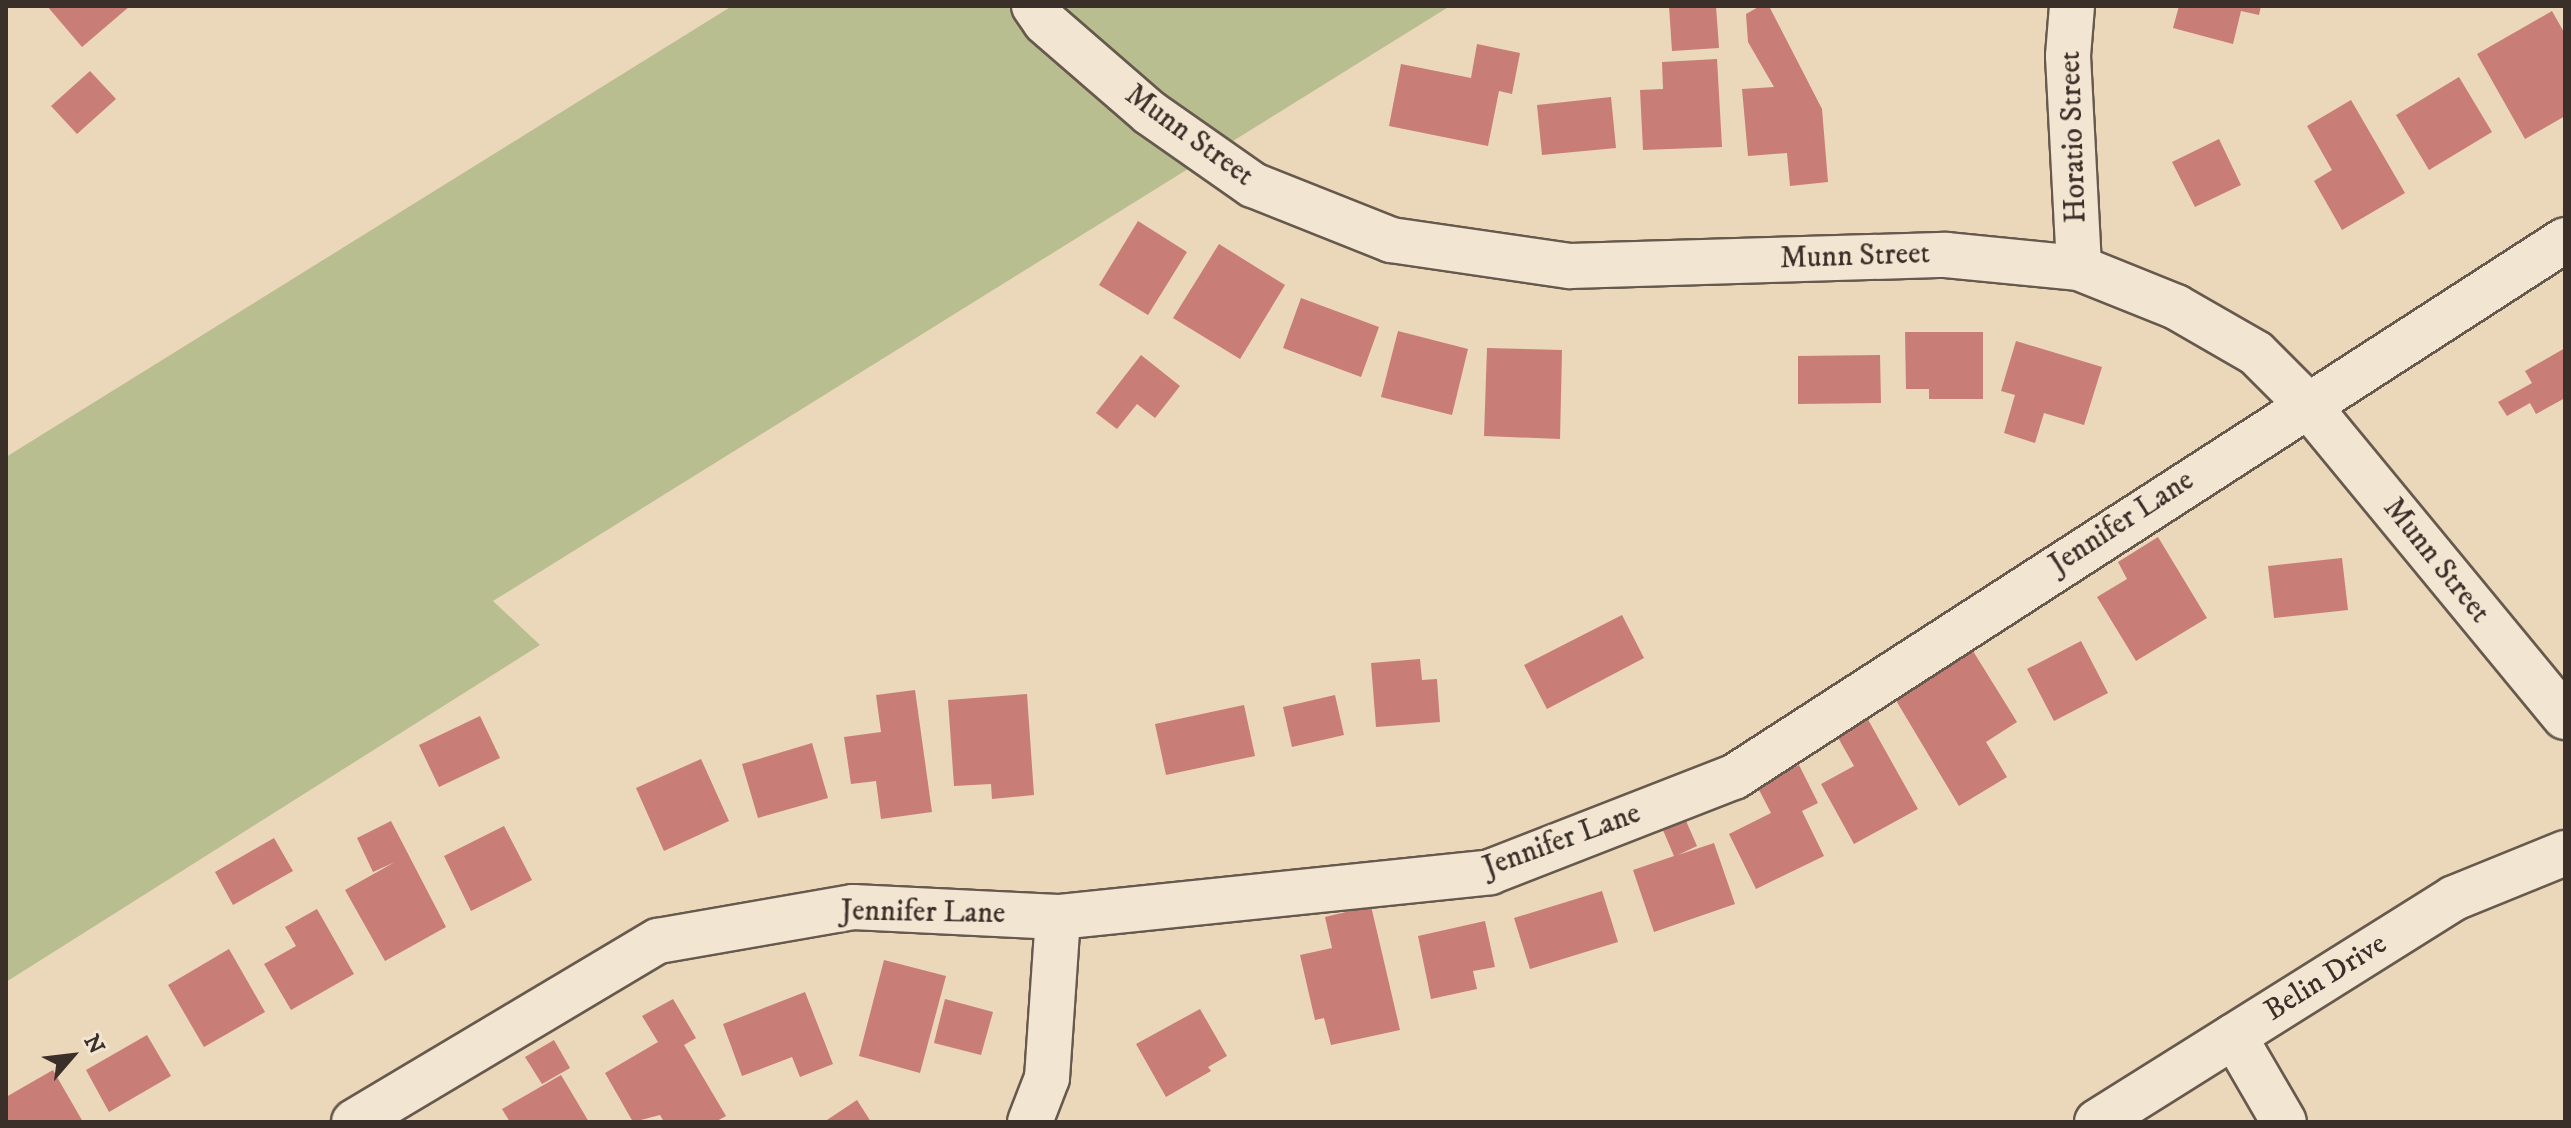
<!DOCTYPE html>
<style>
body{margin:0}
#map{position:relative;width:2571px;height:1128px;overflow:hidden;background:#ebd7ba;font-family:"IM FELL DW Pica",serif}
div>[style]{position:absolute}
[style*='--x']{left:calc(var(--x)*1px);top:calc(var(--y)*1px);width:calc(var(--w)*1px);rotate:calc(var(--a)*1deg)}
.green>*{inset:0;background:#b8be8f}
.building>*{inset:0;background:#c97d77}
.roads{filter:drop-shadow(2px 0 #67594d) drop-shadow(-2px 0 #67594d) drop-shadow(0 2px #67594d) drop-shadow(0 -2px #67594d)}
.minor>*{height:44px;margin:-22px;padding:0 22px;transform-origin:22px;border-radius:22px;background:#f2e5d2}
span{translate:-50% -50%;white-space:nowrap;text-align:center;line-height:1.15;-webkit-text-stroke:8px #f2e5d2;paint-order:stroke}
.street-label{font-size:30px;color:#3b2f29}
.frame{position:absolute;inset:0;border:8px solid #3b2f29;pointer-events:none}
.north{position:absolute;left:32px;top:1016px;width:80px;height:80px;-webkit-text-stroke:6px #f2e5d2;paint-order:stroke;rotate:62deg;font-size:22px;font-weight:700;line-height:32px;text-align:center;color:#3b2f29}
.north::after{content:'';display:block;margin:auto;width:28px;height:36px;background:#3b2f29;clip-path:polygon(50% 0,100% 100%,50% 72%,0 100%)}
</style>
<div id="map">
<div class="green">
<div style="clip-path:polygon(732px 6px,1450px 6px,493px 601px,540px 645px,6px 982px,6px 457px)"></div>
</div>
<div class="building">
<div style="clip-path:polygon(47px 6px,130px 6px,82px 47px)"></div>
<div style="clip-path:polygon(1669px 6px,1716px 6px,1719px 48px,1672px 51px)"></div>
<div style="clip-path:polygon(1760px 6px,1769px 6px,1822px 109px,1828px 182px,1790px 186px,1787px 153px,1748px 156px,1742px 89px,1774px 87px,1748px 42px,1746px 14px)"></div>
<div style="clip-path:polygon(2179px 6px,2261px 6px,2259px 15px,2241px 11px,2233px 44px,2173px 28px)"></div>
<div style="clip-path:polygon(2552px 11px,2565px 34px,2565px 116px,2525px 139px,2477px 54px)"></div>
<div style="clip-path:polygon(1477px 44px,1520px 53px,1512px 94px,1499px 91px,1488px 146px,1389px 126px,1401px 64px,1471px 78px)"></div>
<div style="clip-path:polygon(1717px 59px,1722px 147px,1643px 150px,1640px 90px,1663px 89px,1662px 62px)"></div>
<div style="clip-path:polygon(90px 71px,116px 99px,77px 134px,51px 106px)"></div>
<div style="clip-path:polygon(2459px 77px,2492px 132px,2429px 170px,2396px 115px)"></div>
<div style="clip-path:polygon(1611px 97px,1616px 148px,1542px 155px,1537px 105px)"></div>
<div style="clip-path:polygon(2351px 100px,2405px 193px,2342px 230px,2314px 181px,2332px 170px,2307px 126px)"></div>
<div style="clip-path:polygon(2219px 139px,2241px 185px,2195px 207px,2172px 162px)"></div>
<div style="clip-path:polygon(1138px 221px,1187px 252px,1148px 315px,1099px 285px)"></div>
<div style="clip-path:polygon(1219px 244px,1285px 285px,1240px 359px,1173px 318px)"></div>
<div style="clip-path:polygon(1301px 298px,1379px 327px,1361px 377px,1283px 348px)"></div>
<div style="clip-path:polygon(1398px 331px,1468px 349px,1452px 415px,1381px 397px)"></div>
<div style="clip-path:polygon(1905px 332px,1983px 332px,1983px 399px,1929px 399px,1929px 389px,1906px 389px)"></div>
<div style="clip-path:polygon(2016px 341px,2102px 367px,2084px 425px,2044px 413px,2035px 443px,2004px 433px,2015px 395px,2001px 391px)"></div>
<div style="clip-path:polygon(1487px 348px,1562px 350px,1560px 439px,1484px 436px)"></div>
<div style="clip-path:polygon(2565px 348px,2565px 398px,2536px 414px,2530px 403px,2507px 416px,2498px 402px,2532px 383px,2525px 371px)"></div>
<div style="clip-path:polygon(1141px 355px,1180px 386px,1155px 418px,1137px 404px,1117px 429px,1096px 413px)"></div>
<div style="clip-path:polygon(1880px 355px,1881px 403px,1798px 404px,1798px 356px)"></div>
<div style="clip-path:polygon(2158px 537px,2207px 618px,2136px 661px,2097px 597px,2127px 579px,2118px 562px)"></div>
<div style="clip-path:polygon(2342px 558px,2348px 610px,2274px 618px,2268px 566px)"></div>
<div style="clip-path:polygon(1622px 615px,1644px 658px,1547px 709px,1524px 665px)"></div>
<div style="clip-path:polygon(2081px 641px,2108px 693px,2054px 721px,2027px 669px)"></div>
<div style="clip-path:polygon(1973px 651px,2017px 722px,1986px 742px,2007px 777px,1959px 806px,1894px 697px)"></div>
<div style="clip-path:polygon(1420px 659px,1422px 680px,1437px 679px,1440px 722px,1376px 727px,1371px 663px)"></div>
<div style="clip-path:polygon(915px 690px,932px 812px,881px 819px,876px 781px,851px 784px,844px 737px,881px 732px,876px 695px)"></div>
<div style="clip-path:polygon(1027px 694px,1034px 795px,992px 799px,991px 784px,954px 786px,948px 700px)"></div>
<div style="clip-path:polygon(1335px 695px,1344px 735px,1292px 747px,1283px 707px)"></div>
<div style="clip-path:polygon(1244px 705px,1255px 756px,1166px 775px,1155px 724px)"></div>
<div style="clip-path:polygon(480px 716px,500px 758px,439px 787px,419px 745px)"></div>
<div style="clip-path:polygon(1866px 716px,1918px 809px,1854px 844px,1821px 784px,1854px 766px,1836px 734px)"></div>
<div style="clip-path:polygon(812px 743px,828px 798px,758px 818px,742px 764px)"></div>
<div style="clip-path:polygon(701px 759px,729px 821px,664px 851px,636px 788px)"></div>
<div style="clip-path:polygon(1799px 765px,1818px 803px,1802px 811px,1824px 856px,1756px 889px,1729px 834px,1771px 813px,1757px 786px)"></div>
<div style="clip-path:polygon(1680px 807px,1697px 846px,1678px 855px,1714px 843px,1735px 904px,1654px 932px,1633px 870px,1674px 856px,1657px 816px)"></div>
<div style="clip-path:polygon(391px 821px,446px 927px,385px 961px,345px 890px,395px 862px,373px 872px,357px 838px)"></div>
<div style="clip-path:polygon(504px 826px,532px 880px,471px 911px,444px 856px)"></div>
<div style="clip-path:polygon(274px 838px,293px 871px,233px 905px,215px 872px)"></div>
<div style="clip-path:polygon(1602px 891px,1618px 942px,1530px 969px,1514px 918px)"></div>
<div style="clip-path:polygon(1371px 906px,1400px 1030px,1331px 1045px,1324px 1018px,1315px 1020px,1300px 955px,1332px 948px,1325px 917px)"></div>
<div style="clip-path:polygon(317px 909px,354px 974px,291px 1010px,264px 964px,296px 946px,285px 927px)"></div>
<div style="clip-path:polygon(1485px 921px,1495px 967px,1473px 971px,1477px 989px,1431px 999px,1418px 936px)"></div>
<div style="clip-path:polygon(229px 949px,265px 1012px,204px 1047px,168px 985px)"></div>
<div style="clip-path:polygon(884px 960px,946px 976px,920px 1073px,859px 1056px)"></div>
<div style="clip-path:polygon(805px 992px,833px 1064px,800px 1077px,792px 1057px,742px 1076px,723px 1024px)"></div>
<div style="clip-path:polygon(673px 999px,696px 1038px,684px 1045px,726px 1116px,715px 1122px,664px 1122px,660px 1115px,633px 1122px,605px 1073px,658px 1042px,642px 1016px)"></div>
<div style="clip-path:polygon(945px 999px,993px 1012px,981px 1055px,934px 1043px)"></div>
<div style="clip-path:polygon(1200px 1009px,1227px 1056px,1208px 1067px,1211px 1071px,1166px 1097px,1136px 1044px)"></div>
<div style="clip-path:polygon(147px 1035px,171px 1076px,109px 1112px,86px 1070px)"></div>
<div style="clip-path:polygon(554px 1040px,570px 1068px,542px 1084px,525px 1057px)"></div>
<div style="clip-path:polygon(53px 1070px,83px 1122px,6px 1122px,6px 1097px)"></div>
<div style="clip-path:polygon(561px 1075px,589px 1122px,510px 1122px,502px 1109px)"></div>
<div style="clip-path:polygon(857px 1100px,871px 1122px,824px 1122px)"></div>
</div>
<div class="roads">
<div class="minor">
<div style="--x:1034;--y:6;--w:19;--a:55"></div>
<div style="--x:1045;--y:22;--w:139;--a:40.9"></div>
<div style="--x:1150;--y:113;--w:126;--a:35"></div>
<div style="--x:1253;--y:185;--w:149;--a:21.7"></div>
<div style="--x:1391;--y:240;--w:181;--a:8.3"></div>
<div style="--x:1570;--y:266;--w:376;--a:-1.7"></div>
<div style="--x:1946;--y:255;--w:134;--a:5.6"></div>
<div style="--x:2079;--y:268;--w:105;--a:21.9"></div>
<div style="--x:2176;--y:307;--w:92;--a:29.9"></div>
<div style="--x:2256;--y:353;--w:71;--a:45"></div>
<div style="--x:2306;--y:403;--w:407;--a:50.5"></div>
<div style="--x:2072;--y:6;--w:50;--a:94.6"></div>
<div style="--x:2068;--y:56;--w:212;--a:87"></div>
<div style="--x:2234;--y:1036;--w:99;--a:59.8"></div>
<div style="--x:354;--y:1122;--w:354;--a:-30.8"></div>
<div style="--x:658;--y:941;--w:198;--a:-9.9"></div>
<div style="--x:853;--y:907;--w:205;--a:2.8"></div>
<div style="--x:1058;--y:917;--w:434;--a:-5.9"></div>
<div style="--x:1490;--y:872;--w:262;--a:-21.3"></div>
<div style="--x:1734;--y:777;--w:989;--a:-32.87"></div>
<div style="--x:1030;--y:1122;--w:47;--a:-68.9"></div>
<div style="--x:1047;--y:1078;--w:161;--a:-86.1"></div>
<div style="--x:2097;--y:1122;--w:421;--a:-32.1"></div>
<div style="--x:2454;--y:898;--w:120;--a:-22.1"></div>
</div>
</div>
<div class="street-label">
<span style="left:1189px;top:136px;rotate:36deg">Munn Street</span>
<span style="left:2074px;top:137px;rotate:-92deg">Horatio Street</span>
<span style="left:1855px;top:257px;rotate:-2deg">Munn Street</span>
<span style="left:2122px;top:523px;rotate:-33deg">Jennifer Lane</span>
<span style="left:2436px;top:561px;rotate:51deg">Munn Street</span>
<span style="left:1562px;top:841px;rotate:-20deg">Jennifer Lane</span>
<span style="left:923px;top:913px;rotate:1deg">Jennifer Lane</span>
<span style="left:2326px;top:978px;rotate:-32deg">Belin Drive</span>
</div>
<div class="frame"></div>
<div class="north">N</div>
</div>
